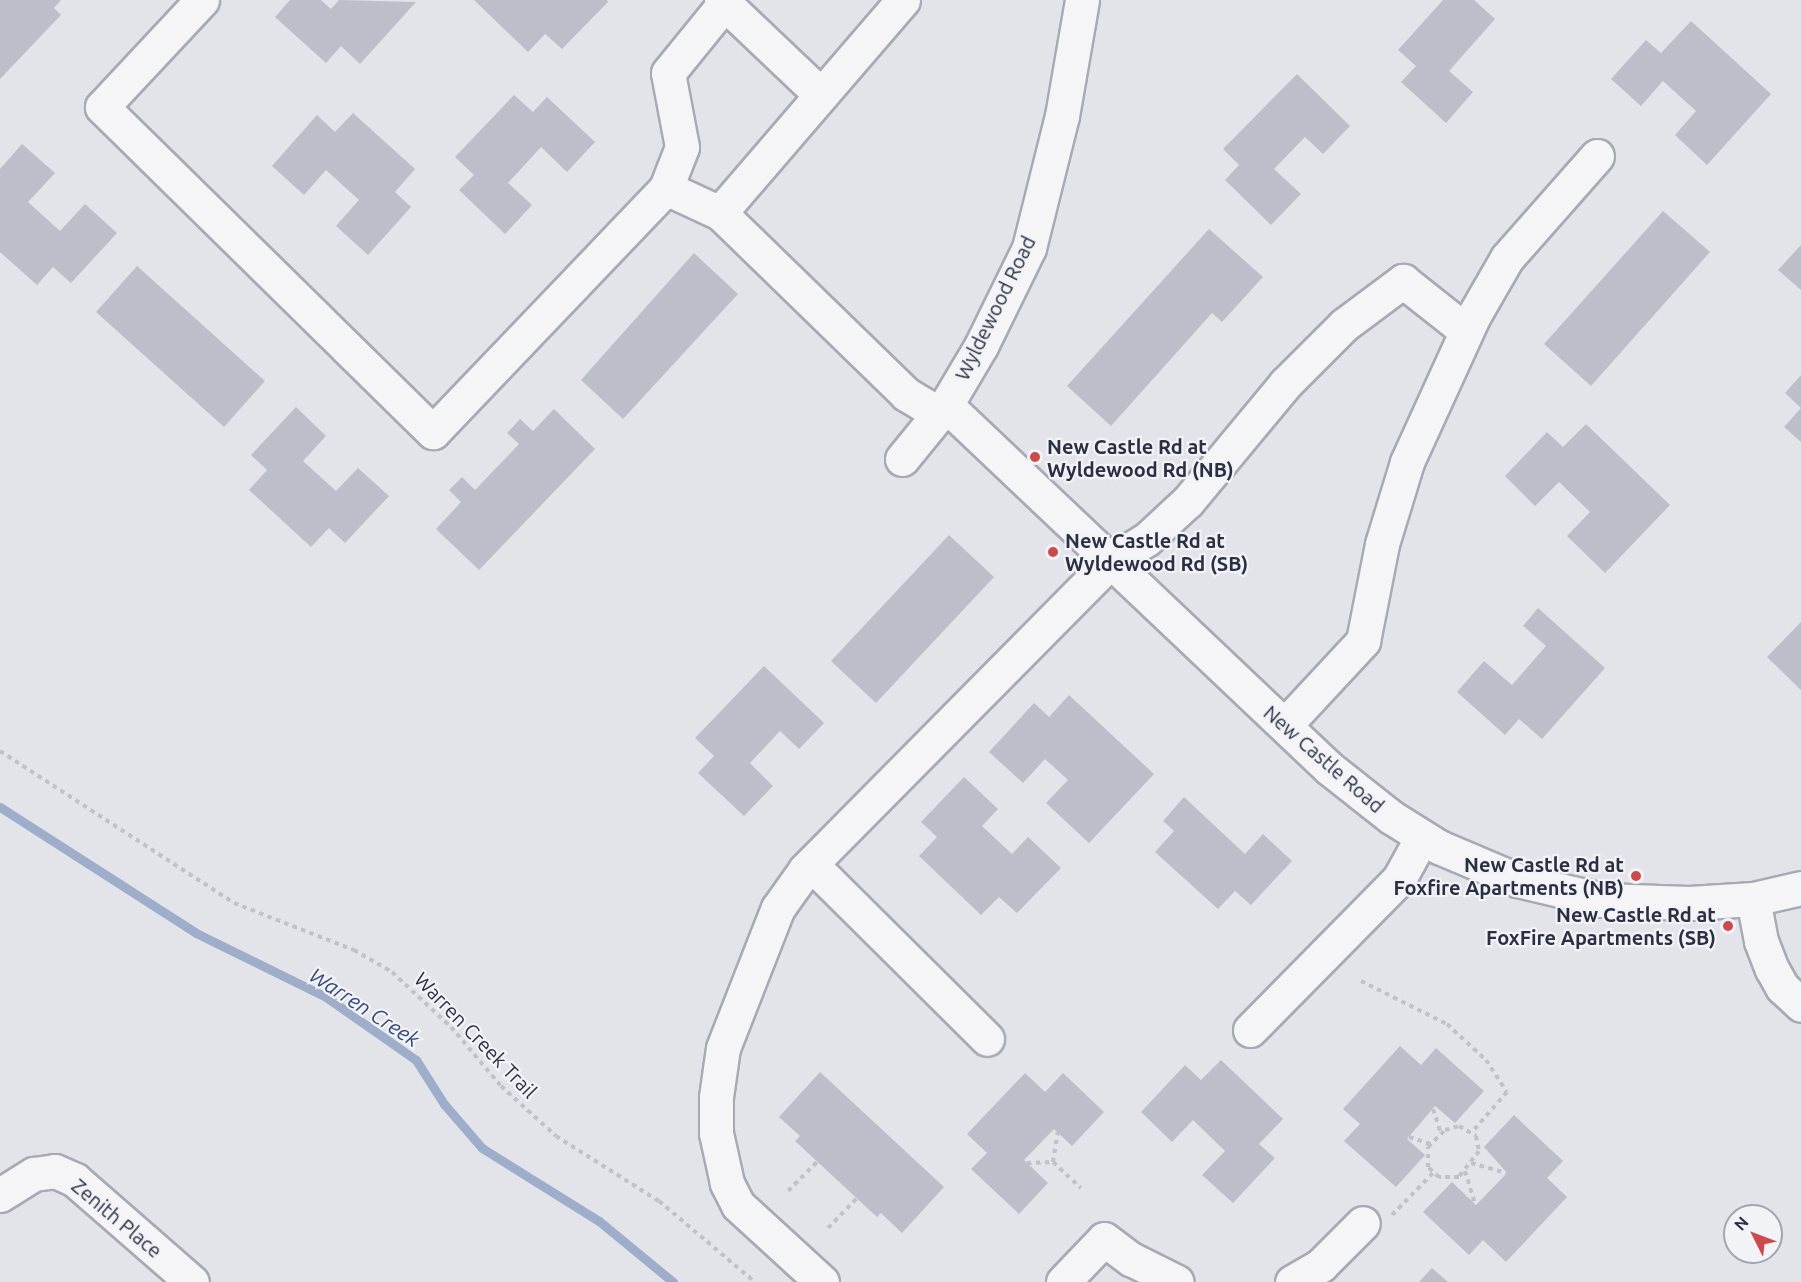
<!DOCTYPE html>
<style>
body{margin:0}
#map{position:relative;width:1801px;height:1282px;overflow:hidden;background:#e2e4ea;font-family:Ubuntu,sans-serif}
div>[style]{position:absolute}
[style*='--x']{left:calc(var(--x)*1px);top:calc(var(--y)*1px);width:calc(var(--w)*1px);rotate:calc(var(--a)*1deg)}
.stream>*{height:9px;margin:-4.5px;padding:0 4.5px;transform-origin:4.5px;border-radius:4.5px;background:#9eadc9}
.building>*{inset:0;background:#bcbfca}
.path>*{height:4px;margin-top:-2px;transform-origin:0;background:repeating-linear-gradient(90deg,#c0c2c9 0 4.5px,transparent 0 9px)}
.roads{filter:drop-shadow(2px 0 #a7aab4) drop-shadow(-2px 0 #a7aab4) drop-shadow(0 2px #a7aab4) drop-shadow(0 -2px #a7aab4)}
.minor>*{height:33px;margin:-16.5px;padding:0 16.5px;transform-origin:16.5px;border-radius:16.5px;background:#f5f5f8}
.dots>*{width:16px;height:16px;translate:-50% -50%;box-sizing:border-box;border:3px solid #f1f3f7;border-radius:50%}
span{translate:-50% -50%;white-space:nowrap;text-align:center;line-height:1.15;-webkit-text-stroke:4.5px #f1f3f7;paint-order:stroke}
.street-label{font-size:20px;color:#2a3042}
.poi-label{font-size:20px;color:#2a3042;font-weight:700}
.left{translate:0 -50%;text-align:left}
.right{translate:-100% -50%;text-align:right}
.water-label{font-size:21px;color:#354975;font-style:italic}
.north{position:absolute;left:1723px;top:1204px;width:60px;height:60px;box-sizing:border-box;background:#f1f3f7;border:2px solid #a1a5af;border-radius:50%;rotate:312deg;font-size:16px;font-weight:700;line-height:24px;text-align:center;color:#2a3042}
.north::after{content:'';display:block;margin:auto;width:21px;height:27px;background:#cc4a4c;clip-path:polygon(50% 0,100% 100%,50% 72%,0 100%)}
</style>
<div id="map">
<div class="stream">
<div style="--x:0;--y:807;--w:233;--a:32.7"></div>
<div style="--x:196;--y:933;--w:145;--a:26.2"></div>
<div style="--x:326;--y:997;--w:110;--a:35"></div>
<div style="--x:416;--y:1060;--w:52;--a:57.5"></div>
<div style="--x:444;--y:1104;--w:58;--a:49.2"></div>
<div style="--x:482;--y:1148;--w:138;--a:32"></div>
<div style="--x:599;--y:1221;--w:96;--a:39.5"></div>
</div>
<div class="building">
<div style="clip-path:polygon(0 0,61px 0,54px 8px,61px 15px,0 79px)"></div>
<div style="clip-path:polygon(290px 0,321px 0,331px 9px,339px 0,416px 2px,360px 64px,341px 46px,326px 63px,275px 17px)"></div>
<div style="clip-path:polygon(474px 0,607px 0,608px 2px,562px 49px,545px 34px,528px 52px)"></div>
<div style="clip-path:polygon(1443px 0,1474px 0,1495px 19px,1449px 71px,1473px 92px,1446px 123px,1401px 82px,1416px 66px,1398px 50px)"></div>
<div style="clip-path:polygon(1691px 21px,1771px 94px,1707px 165px,1675px 135px,1696px 111px,1663px 81px,1641px 106px,1611px 79px,1646px 40px,1661px 53px)"></div>
<div style="clip-path:polygon(1297px 74px,1350px 126px,1323px 154px,1305px 137px,1274px 169px,1301px 194px,1271px 225px,1225px 180px,1239px 165px,1223px 149px)"></div>
<div style="clip-path:polygon(514px 95px,533px 112px,547px 97px,595px 142px,567px 172px,541px 147px,508px 183px,532px 205px,505px 234px,459px 190px,474px 175px,455px 157px)"></div>
<div style="clip-path:polygon(353px 113px,415px 169px,395px 192px,411px 207px,368px 255px,336px 226px,359px 200px,326px 170px,304px 195px,272px 166px,317px 115px,335px 132px)"></div>
<div style="clip-path:polygon(22px 144px,55px 173px,28px 202px,60px 231px,85px 204px,117px 233px,71px 283px,53px 267px,37px 285px,0 252px,0 169px)"></div>
<div style="clip-path:polygon(1663px 211px,1710px 252px,1591px 386px,1544px 344px)"></div>
<div style="clip-path:polygon(1209px 229px,1263px 277px,1222px 322px,1212px 313px,1111px 426px,1067px 386px)"></div>
<div style="clip-path:polygon(1801px 245px,1801px 290px,1778px 270px)"></div>
<div style="clip-path:polygon(694px 253px,738px 294px,623px 419px,581px 380px)"></div>
<div style="clip-path:polygon(137px 266px,265px 381px,224px 427px,96px 312px)"></div>
<div style="clip-path:polygon(1801px 375px,1801px 442px,1784px 427px,1801px 408px,1785px 393px)"></div>
<div style="clip-path:polygon(296px 407px,326px 436px,303px 461px,336px 491px,358px 468px,389px 496px,345px 543px,329px 528px,311px 547px,249px 490px,267px 470px,251px 455px)"></div>
<div style="clip-path:polygon(554px 409px,595px 449px,479px 570px,436px 529px,461px 502px,449px 490px,462px 477px,475px 490px,519px 444px,507px 433px,520px 419px,533px 431px)"></div>
<div style="clip-path:polygon(1586px 424px,1670px 505px,1605px 573px,1567px 536px,1590px 512px,1559px 482px,1535px 506px,1505px 476px,1547px 432px,1563px 447px)"></div>
<div style="clip-path:polygon(949px 535px,994px 577px,876px 703px,831px 661px)"></div>
<div style="clip-path:polygon(1538px 608px,1605px 668px,1542px 739px,1519px 719px,1505px 735px,1457px 692px,1484px 661px,1512px 685px,1546px 646px,1523px 626px)"></div>
<div style="clip-path:polygon(1801px 622px,1801px 690px,1767px 657px)"></div>
<div style="clip-path:polygon(764px 666px,824px 723px,799px 749px,780px 731px,750px 763px,773px 786px,744px 816px,698px 773px,714px 756px,695px 738px)"></div>
<div style="clip-path:polygon(1069px 695px,1154px 774px,1089px 843px,1046px 803px,1068px 780px,1045px 759px,1023px 783px,989px 752px,1034px 703px,1049px 717px)"></div>
<div style="clip-path:polygon(964px 777px,998px 809px,982px 826px,1012px 854px,1028px 837px,1061px 868px,1017px 913px,999px 897px,981px 915px,919px 856px,937px 837px,921px 822px)"></div>
<div style="clip-path:polygon(1184px 797px,1245px 854px,1263px 834px,1292px 861px,1251px 905px,1235px 891px,1218px 909px,1155px 852px,1174px 831px,1163px 821px)"></div>
<div style="clip-path:polygon(1400px 1046px,1421px 1065px,1436px 1048px,1484px 1091px,1455px 1123px,1435px 1106px,1407px 1139px,1425px 1155px,1396px 1187px,1344px 1141px,1360px 1124px,1343px 1109px)"></div>
<div style="clip-path:polygon(1221px 1060px,1283px 1119px,1259px 1144px,1275px 1158px,1233px 1203px,1202px 1175px,1225px 1151px,1193px 1120px,1172px 1142px,1141px 1112px,1185px 1065px,1201px 1080px)"></div>
<div style="clip-path:polygon(820px 1072px,944px 1187px,902px 1233px,881px 1213px,877px 1217px,795px 1141px,800px 1136px,779px 1117px)"></div>
<div style="clip-path:polygon(1025px 1073px,1045px 1092px,1063px 1073px,1104px 1112px,1072px 1146px,1054px 1129px,1024px 1160px,1048px 1183px,1019px 1214px,971px 1169px,987px 1153px,967px 1134px)"></div>
<div style="clip-path:polygon(1514px 1115px,1563px 1161px,1547px 1178px,1567px 1197px,1506px 1262px,1483px 1240px,1469px 1255px,1423px 1212px,1452px 1182px,1476px 1205px,1507px 1173px,1484px 1147px)"></div>
<div style="clip-path:polygon(1432px 1268px,1448px 1282px,1419px 1282px)"></div>
</div>
<div class="path">
<div style="--x:0;--y:751;--w:279;--a:33"></div>
<div style="--x:234;--y:903;--w:129;--a:21.4"></div>
<div style="--x:354;--y:950;--w:44;--a:30.1"></div>
<div style="--x:392;--y:972;--w:81;--a:43"></div>
<div style="--x:451;--y:1027;--w:77;--a:49.7"></div>
<div style="--x:501;--y:1086;--w:74;--a:42.3"></div>
<div style="--x:556;--y:1136;--w:122;--a:32.3"></div>
<div style="--x:659;--y:1201;--w:126;--a:40.2"></div>
<div style="--x:1361;--y:981;--w:96;--a:26.6"></div>
<div style="--x:1447;--y:1024;--w:53;--a:42.7"></div>
<div style="--x:1486;--y:1060;--w:38;--a:57"></div>
<div style="--x:1507;--y:1092;--w:52;--a:131.1"></div>
<div style="--x:1433;--y:1109;--w:25;--a:72"></div>
<div style="--x:1459;--y:1126;--w:20;--a:30"></div>
<div style="--x:1476;--y:1136;--w:15;--a:79"></div>
<div style="--x:1479;--y:1151;--w:33;--a:128"></div>
<div style="--x:1459;--y:1177;--w:20;--a:180"></div>
<div style="--x:1439;--y:1177;--w:15;--a:-138"></div>
<div style="--x:1428;--y:1167;--w:20;--a:-90"></div>
<div style="--x:1428;--y:1147;--w:24;--a:-45"></div>
<div style="--x:1445;--y:1130;--w:15;--a:-16"></div>
<div style="--x:1409;--y:1137;--w:23;--a:18"></div>
<div style="--x:1053;--y:1162;--w:38;--a:43"></div>
<div style="--x:1027;--y:1163;--w:26;--a:-2"></div>
<div style="--x:1053;--y:1162;--w:30;--a:-81"></div>
<div style="--x:1471;--y:1163;--w:37;--a:16"></div>
<div style="--x:1465;--y:1171;--w:34;--a:73"></div>
<div style="--x:788;--y:1191;--w:41;--a:-45"></div>
<div style="--x:1392;--y:1215;--w:59;--a:-45.7"></div>
<div style="--x:828;--y:1228;--w:42;--a:-46"></div>
</div>
<div class="roads">
<div class="minor">
<div style="--x:202;--y:0;--w:146;--a:133.1"></div>
<div style="--x:102;--y:107;--w:464;--a:44.5"></div>
<div style="--x:433;--y:432;--w:337;--a:-46.3"></div>
<div style="--x:666;--y:188;--w:44;--a:-68.7"></div>
<div style="--x:682;--y:147;--w:75;--a:-100.7"></div>
<div style="--x:668;--y:73;--w:89;--a:-50.9"></div>
<div style="--x:721;--y:0;--w:138;--a:43.5"></div>
<div style="--x:903;--y:0;--w:281;--a:130.7"></div>
<div style="--x:720;--y:213;--w:260;--a:44.2"></div>
<div style="--x:906;--y:394;--w:39;--a:31"></div>
<div style="--x:666;--y:188;--w:60;--a:24.8"></div>
<div style="--x:946;--y:405;--w:528;--a:43.46"></div>
<div style="--x:1329;--y:768;--w:79;--a:38.3"></div>
<div style="--x:1391;--y:817;--w:57;--a:32"></div>
<div style="--x:1439;--y:847;--w:85;--a:22.9"></div>
<div style="--x:1517;--y:880;--w:87;--a:13.2"></div>
<div style="--x:1602;--y:900;--w:87;--a:2"></div>
<div style="--x:1689;--y:903;--w:64;--a:-3.6"></div>
<div style="--x:1753;--y:899;--w:49;--a:-12.9"></div>
<div style="--x:902;--y:459;--w:70;--a:-50.8"></div>
<div style="--x:946;--y:405;--w:69;--a:-59.3"></div>
<div style="--x:981;--y:346;--w:109;--a:-63.9"></div>
<div style="--x:1029;--y:248;--w:136;--a:-76"></div>
<div style="--x:1062;--y:116;--w:118;--a:-80.2"></div>
<div style="--x:1285;--y:725;--w:115;--a:-47.1"></div>
<div style="--x:1363;--y:641;--w:99;--a:-78.9"></div>
<div style="--x:1382;--y:544;--w:86;--a:-73"></div>
<div style="--x:1407;--y:462;--w:159;--a:-65.5"></div>
<div style="--x:1473;--y:317;--w:68;--a:-60"></div>
<div style="--x:1507;--y:258;--w:136;--a:-48.6"></div>
<div style="--x:811;--y:864;--w:248;--a:44.8"></div>
<div style="--x:1753;--y:899;--w:43;--a:79.2"></div>
<div style="--x:1761;--y:941;--w:30;--a:69"></div>
<div style="--x:1772;--y:969;--w:21;--a:61"></div>
<div style="--x:1782;--y:987;--w:26;--a:43"></div>
<div style="--x:1250;--y:1030;--w:212;--a:-45.4"></div>
<div style="--x:1399;--y:879;--w:48;--a:-61.3"></div>
<div style="--x:0;--y:1195;--w:40;--a:-32"></div>
<div style="--x:34;--y:1174;--w:21;--a:-8"></div>
<div style="--x:55;--y:1171;--w:22;--a:24"></div>
<div style="--x:75;--y:1180;--w:155;--a:41.1"></div>
<div style="--x:822;--y:1282;--w:114;--a:-137.5"></div>
<div style="--x:738;--y:1205;--w:25;--a:-117"></div>
<div style="--x:727;--y:1183;--w:51;--a:-102.4"></div>
<div style="--x:716;--y:1133;--w:36;--a:-90"></div>
<div style="--x:716;--y:1097;--w:49;--a:-81.9"></div>
<div style="--x:723;--y:1048;--w:150;--a:-68.6"></div>
<div style="--x:778;--y:908;--w:47;--a:-54.6"></div>
<div style="--x:805;--y:870;--w:435;--a:-45.3"></div>
<div style="--x:1111;--y:561;--w:42;--a:-31.4"></div>
<div style="--x:1147;--y:539;--w:56;--a:-42.8"></div>
<div style="--x:1188;--y:501;--w:152;--a:-50.3"></div>
<div style="--x:1285;--y:384;--w:83;--a:-45"></div>
<div style="--x:1344;--y:325;--w:74;--a:-36.7"></div>
<div style="--x:1403;--y:281;--w:80;--a:38.4"></div>
<div style="--x:1063;--y:1282;--w:59;--a:-46.4"></div>
<div style="--x:1104;--y:1239;--w:34;--a:37"></div>
<div style="--x:1131;--y:1259;--w:51;--a:26.6"></div>
<div style="--x:1292;--y:1282;--w:34;--a:-30"></div>
<div style="--x:1321;--y:1265;--w:59;--a:-45"></div>
</div>
</div>
<div class="dots">
<div style="left:1035px;top:457px;background:#cc4a4c"></div>
<div style="left:1053px;top:552px;background:#cc4a4c"></div>
<div style="left:1636px;top:876px;background:#cc4a4c"></div>
<div style="left:1728px;top:926px;background:#cc4a4c"></div>
</div>
<div class="street-label">
<span style="left:995px;top:308px;rotate:-64deg">Wyldewood Road</span>
<span style="left:1324px;top:759px;rotate:41deg">New Castle Road</span>
<span style="left:476px;top:1035px;rotate:46deg">Warren Creek Trail</span>
<span style="left:117px;top:1218px;rotate:40deg">Zenith Place</span>
</div>
<div class="poi-label">
<span class="left" style="left:1047px;top:458px">New Castle Rd at<br>Wyldewood Rd (NB)</span>
<span class="left" style="left:1065px;top:552px">New Castle Rd at<br>Wyldewood Rd (SB)</span>
<span class="right" style="left:1624px;top:876px">New Castle Rd at<br>Foxfire Apartments (NB)</span>
<span class="right" style="left:1716px;top:926px">New Castle Rd at<br>FoxFire Apartments (SB)</span>
</div>
<div class="water-label">
<span style="left:365px;top:1007px;rotate:33deg">Warren Creek</span>
</div>
<div class="north">N</div>
</div>
